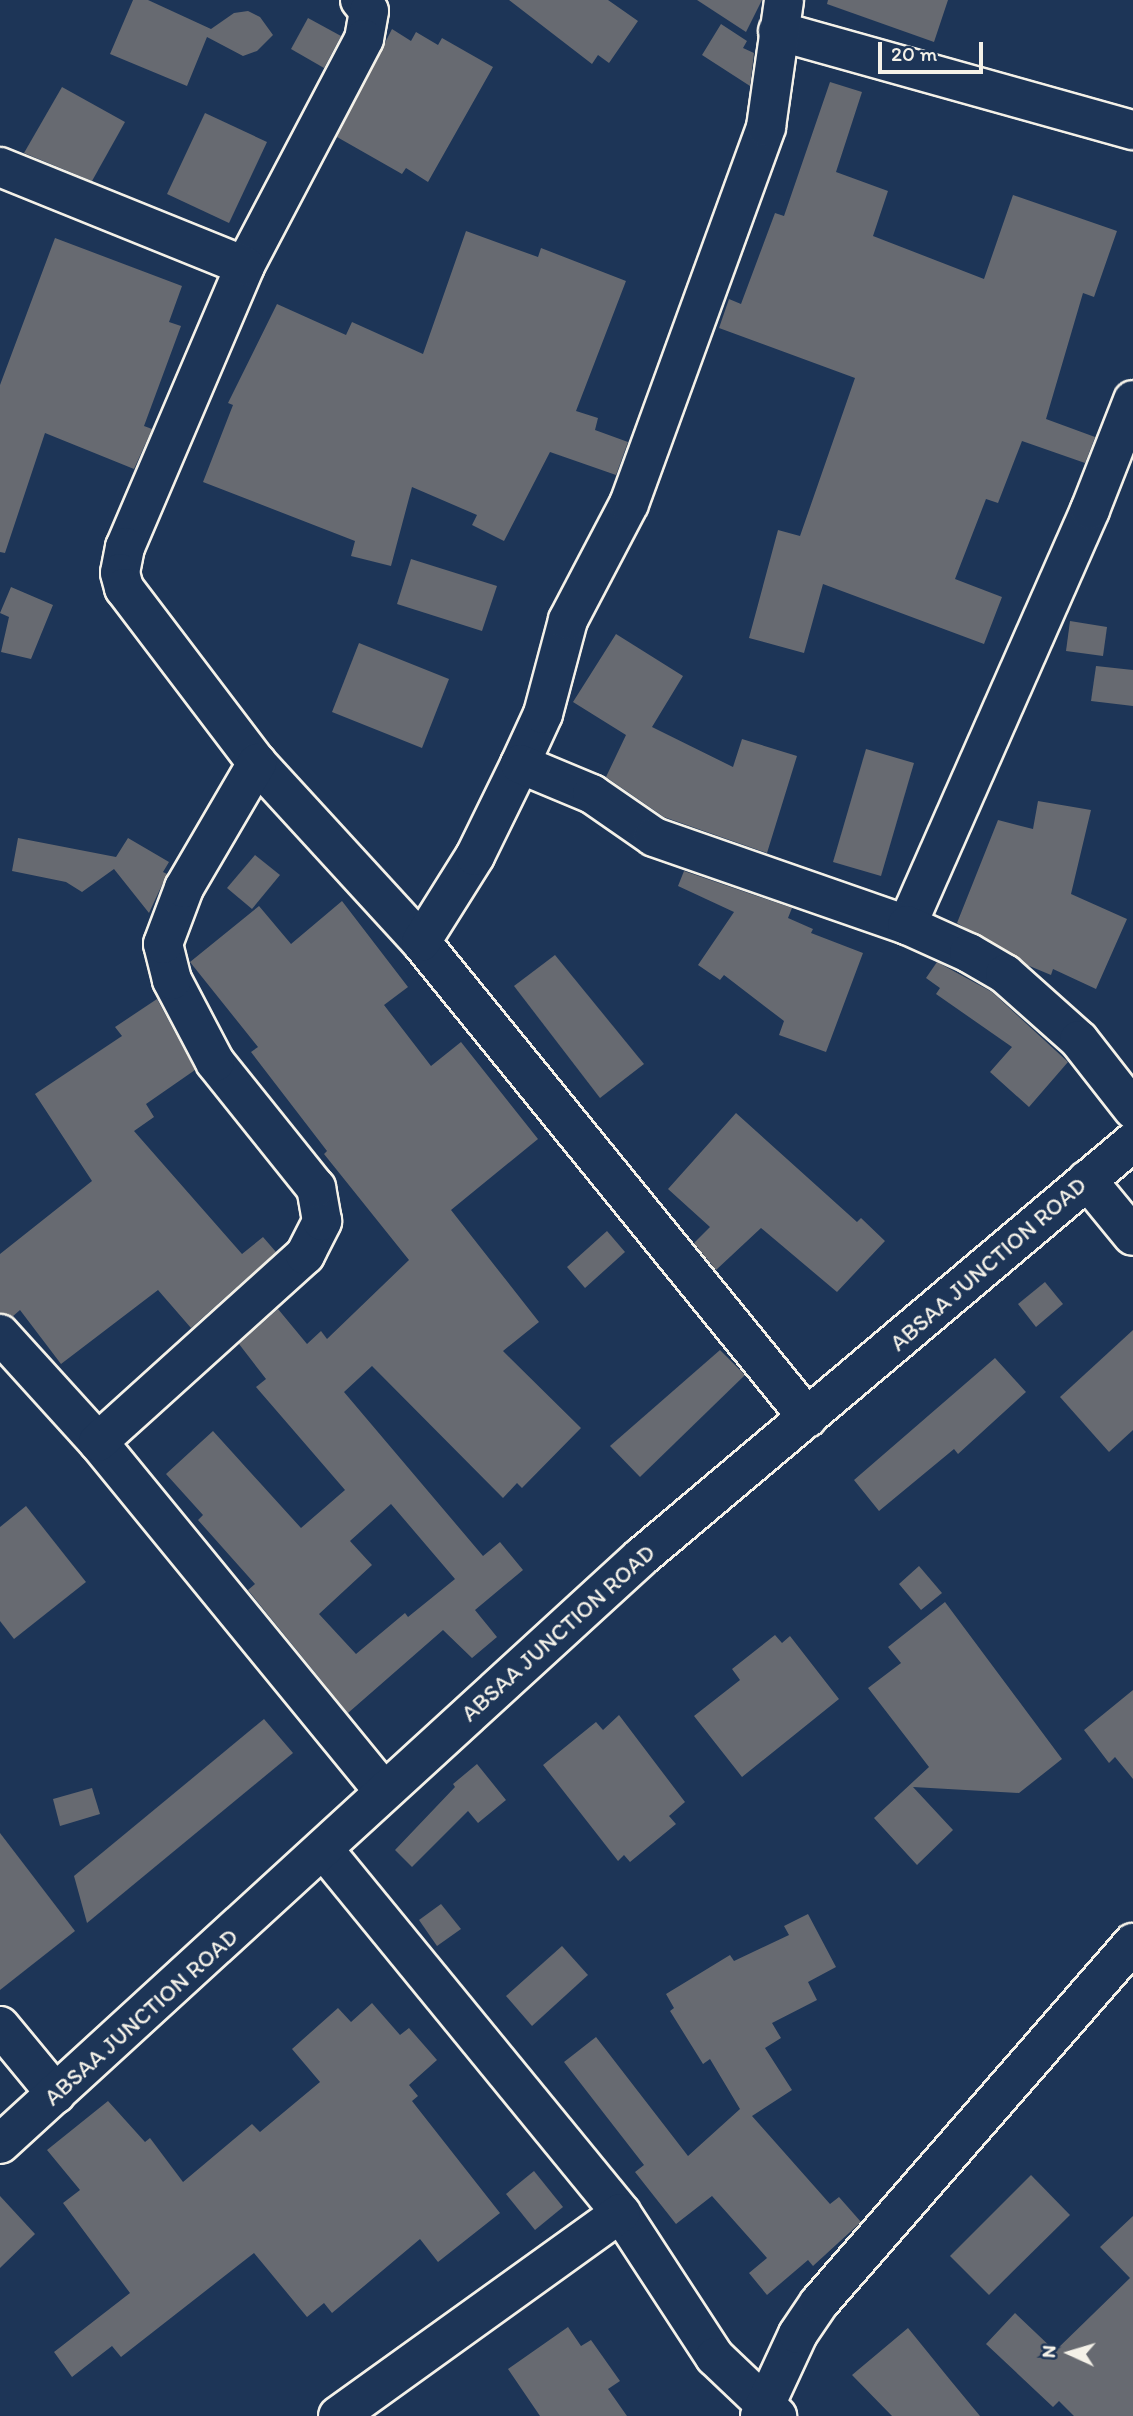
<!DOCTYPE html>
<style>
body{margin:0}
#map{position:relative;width:1133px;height:2416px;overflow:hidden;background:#1d3557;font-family:Itim,sans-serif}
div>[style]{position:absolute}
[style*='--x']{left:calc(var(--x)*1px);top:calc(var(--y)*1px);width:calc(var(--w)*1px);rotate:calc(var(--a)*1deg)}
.building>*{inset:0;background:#676a71}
.roads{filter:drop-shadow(2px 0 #f4f1e8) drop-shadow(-2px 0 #f4f1e8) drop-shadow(0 2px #f4f1e8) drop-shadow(0 -2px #f4f1e8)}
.minor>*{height:38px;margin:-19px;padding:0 19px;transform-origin:19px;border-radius:19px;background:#1d3557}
span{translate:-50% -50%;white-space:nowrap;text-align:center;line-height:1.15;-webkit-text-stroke:5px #1d3557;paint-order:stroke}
.street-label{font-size:23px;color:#f4f1e8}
.north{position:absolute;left:1035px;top:2318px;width:70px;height:70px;-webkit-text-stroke:5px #1d3557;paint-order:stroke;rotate:274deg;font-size:19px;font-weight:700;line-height:28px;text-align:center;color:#f4f1e8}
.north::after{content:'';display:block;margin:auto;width:24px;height:32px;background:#f4f1e8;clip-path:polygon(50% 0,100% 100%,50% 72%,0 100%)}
.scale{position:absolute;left:878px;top:42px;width:105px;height:32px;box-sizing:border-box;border:4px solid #f4f1e8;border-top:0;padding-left:9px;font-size:21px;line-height:24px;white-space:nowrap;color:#f4f1e8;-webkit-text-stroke:5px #1d3557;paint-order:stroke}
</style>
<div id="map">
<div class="building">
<div style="clip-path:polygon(133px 0,148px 0,211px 29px,234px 13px,248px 11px,260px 17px,273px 35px,257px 51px,243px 56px,207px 37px,187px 86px,110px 54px)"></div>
<div style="clip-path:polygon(509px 0,608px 0,638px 21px,609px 63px,598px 55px,592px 64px)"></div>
<div style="clip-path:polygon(697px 0,762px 0,746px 32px)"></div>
<div style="clip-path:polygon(828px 0,948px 0,934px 42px,827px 4px)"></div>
<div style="clip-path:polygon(308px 18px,341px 36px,324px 68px,291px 49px)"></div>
<div style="clip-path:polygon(721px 24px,747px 41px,743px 48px,754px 53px,750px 86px,702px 55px)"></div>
<div style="clip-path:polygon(392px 29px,411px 41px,416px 32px,438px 45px,442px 38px,493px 67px,428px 182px,406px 168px,402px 174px,337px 137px)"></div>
<div style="clip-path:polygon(830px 82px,862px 92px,836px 172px,888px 191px,873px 236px,984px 279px,1013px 195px,1117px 231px,1094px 297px,1083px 293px,1046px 419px,1095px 437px,1085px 463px,1022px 441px,998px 503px,986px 499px,955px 579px,1002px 597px,984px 644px,823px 584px,804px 653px,749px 638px,778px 530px,800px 536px,855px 378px,719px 328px,729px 299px,741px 304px,775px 213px,784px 216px)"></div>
<div style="clip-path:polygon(62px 87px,125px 122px,92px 181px,24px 153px)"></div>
<div style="clip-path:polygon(205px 113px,267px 142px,229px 223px,167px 194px)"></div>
<div style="clip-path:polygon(466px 231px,538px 257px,541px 248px,626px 281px,576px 411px,598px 418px,595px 430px,628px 442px,616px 475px,550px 452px,504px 541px,472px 525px,477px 515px,412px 487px,391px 566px,351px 556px,355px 541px,203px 482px,233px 405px,228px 403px,277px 304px,346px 335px,352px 322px,423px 354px)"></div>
<div style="clip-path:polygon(55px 238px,182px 286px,169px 322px,181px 326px,144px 426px,152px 429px,134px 469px,45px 433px,5px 553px,0 552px,0 385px)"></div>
<div style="clip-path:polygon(411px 559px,497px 586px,482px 631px,397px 604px)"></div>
<div style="clip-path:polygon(11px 587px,53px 605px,31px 659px,1px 652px,9px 617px,0 613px)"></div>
<div style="clip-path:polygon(1070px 621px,1107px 627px,1103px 656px,1066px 651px)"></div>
<div style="clip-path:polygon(616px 634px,683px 676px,652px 727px,733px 767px,742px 739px,797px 756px,767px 853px,664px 817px,606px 777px,626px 735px,573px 702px)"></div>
<div style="clip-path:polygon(359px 643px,449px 679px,422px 748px,332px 712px)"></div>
<div style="clip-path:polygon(1096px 666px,1133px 670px,1133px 706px,1091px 701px)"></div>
<div style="clip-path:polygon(866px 749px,914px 763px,881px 876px,833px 862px)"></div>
<div style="clip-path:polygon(1038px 801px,1091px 810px,1071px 894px,1127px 919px,1096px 989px,1053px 969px,1051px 975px,1027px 965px,957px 923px,998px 820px,1033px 829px)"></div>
<div style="clip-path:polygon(18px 838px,116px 857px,128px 838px,169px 862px,163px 872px,167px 874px,149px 913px,114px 869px,82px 892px,66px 882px,12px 871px)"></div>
<div style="clip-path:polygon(255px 855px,280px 875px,252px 909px,227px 888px)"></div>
<div style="clip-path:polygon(684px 871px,792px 908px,788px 918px,813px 929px,811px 933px,863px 953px,826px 1052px,779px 1035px,784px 1021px,724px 975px,720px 980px,698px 965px,734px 912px,678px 886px)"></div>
<div style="clip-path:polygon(evenodd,342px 901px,408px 987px,384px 1005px,431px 1066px,461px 1042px,538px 1139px,451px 1210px,539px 1322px,503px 1351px,581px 1428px,522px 1488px,517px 1483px,503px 1498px,372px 1366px,344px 1392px,483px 1556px,500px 1542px,523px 1570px,475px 1610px,497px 1637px,472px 1658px,443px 1630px,348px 1713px,248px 1590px,255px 1584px,198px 1520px,203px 1515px,166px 1474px,213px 1431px,301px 1528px,345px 1490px,256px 1387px,266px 1379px,239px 1344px,278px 1309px,307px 1344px,321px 1331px,327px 1339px,409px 1260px,324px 1154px,327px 1151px,251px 1052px,258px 1047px,190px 962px,259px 906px,291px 944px,342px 901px,391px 1504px,455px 1579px,408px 1617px,405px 1613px,356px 1654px,319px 1614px,372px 1565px,350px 1541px,391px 1504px)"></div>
<div style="clip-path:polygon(555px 955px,644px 1064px,600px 1098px,514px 986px)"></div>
<div style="clip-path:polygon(937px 962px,992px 992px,1068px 1062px,1029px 1107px,990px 1072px,1012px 1047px,936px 994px,940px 988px,926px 978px)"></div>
<div style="clip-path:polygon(157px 999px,195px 1070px,146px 1104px,154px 1117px,134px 1131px,242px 1254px,263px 1237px,276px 1252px,191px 1328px,158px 1290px,61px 1364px,20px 1310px,12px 1317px,0 1313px,0 1254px,92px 1181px,35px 1094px,122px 1036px,115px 1027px)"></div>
<div style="clip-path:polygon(736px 1113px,857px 1222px,861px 1218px,885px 1241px,837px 1292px,761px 1228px,716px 1270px,694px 1243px,710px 1227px,668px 1189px)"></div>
<div style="clip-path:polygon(607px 1231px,625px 1252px,585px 1288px,567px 1267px)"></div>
<div style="clip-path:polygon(1045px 1282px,1063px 1304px,1036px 1327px,1018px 1304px)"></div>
<div style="clip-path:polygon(1133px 1330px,1133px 1430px,1109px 1452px,1060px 1397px)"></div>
<div style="clip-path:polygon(720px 1350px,745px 1375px,640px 1477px,610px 1446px)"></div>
<div style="clip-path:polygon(995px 1358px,1026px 1392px,958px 1454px,954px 1449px,879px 1511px,854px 1480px)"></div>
<div style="clip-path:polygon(26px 1506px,86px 1582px,14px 1639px,0 1621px,0 1527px)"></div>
<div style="clip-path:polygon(919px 1566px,942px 1593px,921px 1610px,899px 1584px)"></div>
<div style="clip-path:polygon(945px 1602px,1062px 1759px,1019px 1793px,913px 1787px,953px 1830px,917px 1865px,874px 1818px,929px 1767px,868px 1688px,901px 1663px,888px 1647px)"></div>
<div style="clip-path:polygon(775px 1635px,782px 1643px,790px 1636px,839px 1699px,742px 1777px,694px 1716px,740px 1680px,732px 1669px)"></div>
<div style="clip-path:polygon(1133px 1690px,1133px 1779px,1115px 1757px,1109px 1763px,1084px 1730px)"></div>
<div style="clip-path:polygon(619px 1715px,685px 1802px,669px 1816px,676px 1824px,630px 1862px,624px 1855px,618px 1861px,543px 1765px,596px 1722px,603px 1730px)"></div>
<div style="clip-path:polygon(264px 1719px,293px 1753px,87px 1923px,74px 1876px)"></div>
<div style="clip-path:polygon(477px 1764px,506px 1800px,478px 1823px,468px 1811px,412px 1867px,395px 1850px,455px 1787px,453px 1784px)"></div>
<div style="clip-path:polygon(92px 1788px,100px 1814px,60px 1826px,53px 1799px)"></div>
<div style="clip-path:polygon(0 1833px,75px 1931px,0 1990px)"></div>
<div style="clip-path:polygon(441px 1904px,461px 1929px,437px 1946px,419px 1920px)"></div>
<div style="clip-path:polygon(808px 1914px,836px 1967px,808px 1982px,817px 2000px,772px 2023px,781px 2038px,765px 2048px,792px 2090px,752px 2116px,830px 2204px,839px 2197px,861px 2222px,813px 2266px,808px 2260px,767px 2295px,749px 2273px,767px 2258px,712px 2196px,676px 2224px,635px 2172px,644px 2165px,564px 2062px,596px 2037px,688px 2156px,740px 2109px,710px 2059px,703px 2064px,670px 2011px,674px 2008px,666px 1994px,730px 1955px,734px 1961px,789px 1935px,784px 1926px)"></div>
<div style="clip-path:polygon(562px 1946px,588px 1975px,532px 2026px,506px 1996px)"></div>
<div style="clip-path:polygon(372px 2003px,400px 2035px,409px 2028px,437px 2060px,409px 2085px,418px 2096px,412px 2101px,500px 2213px,438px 2262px,420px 2239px,332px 2313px,324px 2303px,307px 2317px,254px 2253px,121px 2357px,112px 2346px,72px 2377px,54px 2352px,130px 2293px,63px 2203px,80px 2190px,47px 2150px,108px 2101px,145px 2142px,150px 2138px,183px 2182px,252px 2124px,260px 2132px,320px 2082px,292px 2049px,338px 2008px,351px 2022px)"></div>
<div style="clip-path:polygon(534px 2171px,563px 2207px,535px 2230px,506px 2194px)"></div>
<div style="clip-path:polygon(1031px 2175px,1070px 2215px,989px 2295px,950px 2256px)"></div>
<div style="clip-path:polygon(0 2196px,35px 2234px,0 2268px)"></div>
<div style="clip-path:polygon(1133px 2216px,1133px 2416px,1074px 2416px,1059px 2401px,1053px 2407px,986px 2344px,1015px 2313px,1055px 2351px,1130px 2278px,1100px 2247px)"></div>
<div style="clip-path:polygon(568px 2327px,581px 2346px,591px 2340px,620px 2381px,608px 2389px,627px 2416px,540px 2416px,508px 2369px)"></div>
<div style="clip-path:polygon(908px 2328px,951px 2381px,980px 2416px,892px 2416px,852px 2375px)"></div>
</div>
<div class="roads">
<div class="minor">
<div style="--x:360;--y:0;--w:14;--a:51"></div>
<div style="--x:369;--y:11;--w:28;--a:100"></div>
<div style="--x:364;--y:39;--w:256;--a:117.7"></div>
<div style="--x:245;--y:266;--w:306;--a:113.1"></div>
<div style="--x:125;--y:547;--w:26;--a:101"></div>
<div style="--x:120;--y:573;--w:16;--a:75"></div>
<div style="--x:124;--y:588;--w:220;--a:52.8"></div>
<div style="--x:257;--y:763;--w:243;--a:47.5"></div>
<div style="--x:421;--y:942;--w:613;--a:50.89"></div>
<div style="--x:778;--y:31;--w:369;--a:15.6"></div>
<div style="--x:0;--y:167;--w:264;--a:22"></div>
<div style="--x:520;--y:764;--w:55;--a:-65.3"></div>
<div style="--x:543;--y:714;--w:97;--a:-75.1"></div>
<div style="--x:568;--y:620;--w:131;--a:-62.3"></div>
<div style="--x:629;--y:504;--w:401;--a:-70"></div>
<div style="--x:766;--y:127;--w:128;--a:-81.9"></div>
<div style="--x:907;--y:925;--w:454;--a:-66.2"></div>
<div style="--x:1090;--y:510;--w:118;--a:-68.6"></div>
<div style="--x:421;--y:942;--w:102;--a:-57.9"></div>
<div style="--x:475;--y:856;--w:102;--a:-63.9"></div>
<div style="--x:520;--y:764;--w:78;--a:22.6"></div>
<div style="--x:592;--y:794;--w:75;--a:34.7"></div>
<div style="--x:654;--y:837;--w:268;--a:19.2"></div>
<div style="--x:907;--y:925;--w:68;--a:24.3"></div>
<div style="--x:969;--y:953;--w:42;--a:30.3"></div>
<div style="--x:1005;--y:974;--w:99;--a:41.7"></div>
<div style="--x:1079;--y:1040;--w:88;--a:52"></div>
<div style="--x:1087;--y:1180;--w:72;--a:50.6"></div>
<div style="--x:0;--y:1334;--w:146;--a:47.8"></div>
<div style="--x:98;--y:1442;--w:448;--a:50.7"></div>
<div style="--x:98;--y:1442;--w:279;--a:-42.1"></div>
<div style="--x:305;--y:1255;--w:38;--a:-63"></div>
<div style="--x:322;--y:1221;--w:34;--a:-100"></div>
<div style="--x:316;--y:1188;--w:161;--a:-128.7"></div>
<div style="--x:215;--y:1062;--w:93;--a:-117.7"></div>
<div style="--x:172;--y:980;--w:37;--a:-104"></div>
<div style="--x:163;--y:944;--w:60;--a:-69.4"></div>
<div style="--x:184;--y:888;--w:145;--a:-59.7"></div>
<div style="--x:324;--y:1850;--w:469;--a:50.7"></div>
<div style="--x:621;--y:2213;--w:172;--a:56.9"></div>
<div style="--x:715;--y:2357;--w:86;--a:43.6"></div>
<div style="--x:0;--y:2026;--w:88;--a:50.5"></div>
<div style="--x:0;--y:2144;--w:869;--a:-42.48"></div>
<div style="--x:641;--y:1557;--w:644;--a:-40.15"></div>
<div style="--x:338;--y:2416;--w:348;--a:-35.7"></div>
<div style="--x:760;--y:2416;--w:90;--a:-65.1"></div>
<div style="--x:798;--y:2334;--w:37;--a:-56"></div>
<div style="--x:819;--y:2303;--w:478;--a:-48.9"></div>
</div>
</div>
<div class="street-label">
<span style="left:988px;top:1264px;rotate:-41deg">ABSAA JUNCTION ROAD</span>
<span style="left:558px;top:1633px;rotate:-42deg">ABSAA JUNCTION ROAD</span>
<span style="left:141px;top:2017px;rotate:-42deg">ABSAA JUNCTION ROAD</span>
</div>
<div class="north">N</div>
<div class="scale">20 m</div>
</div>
